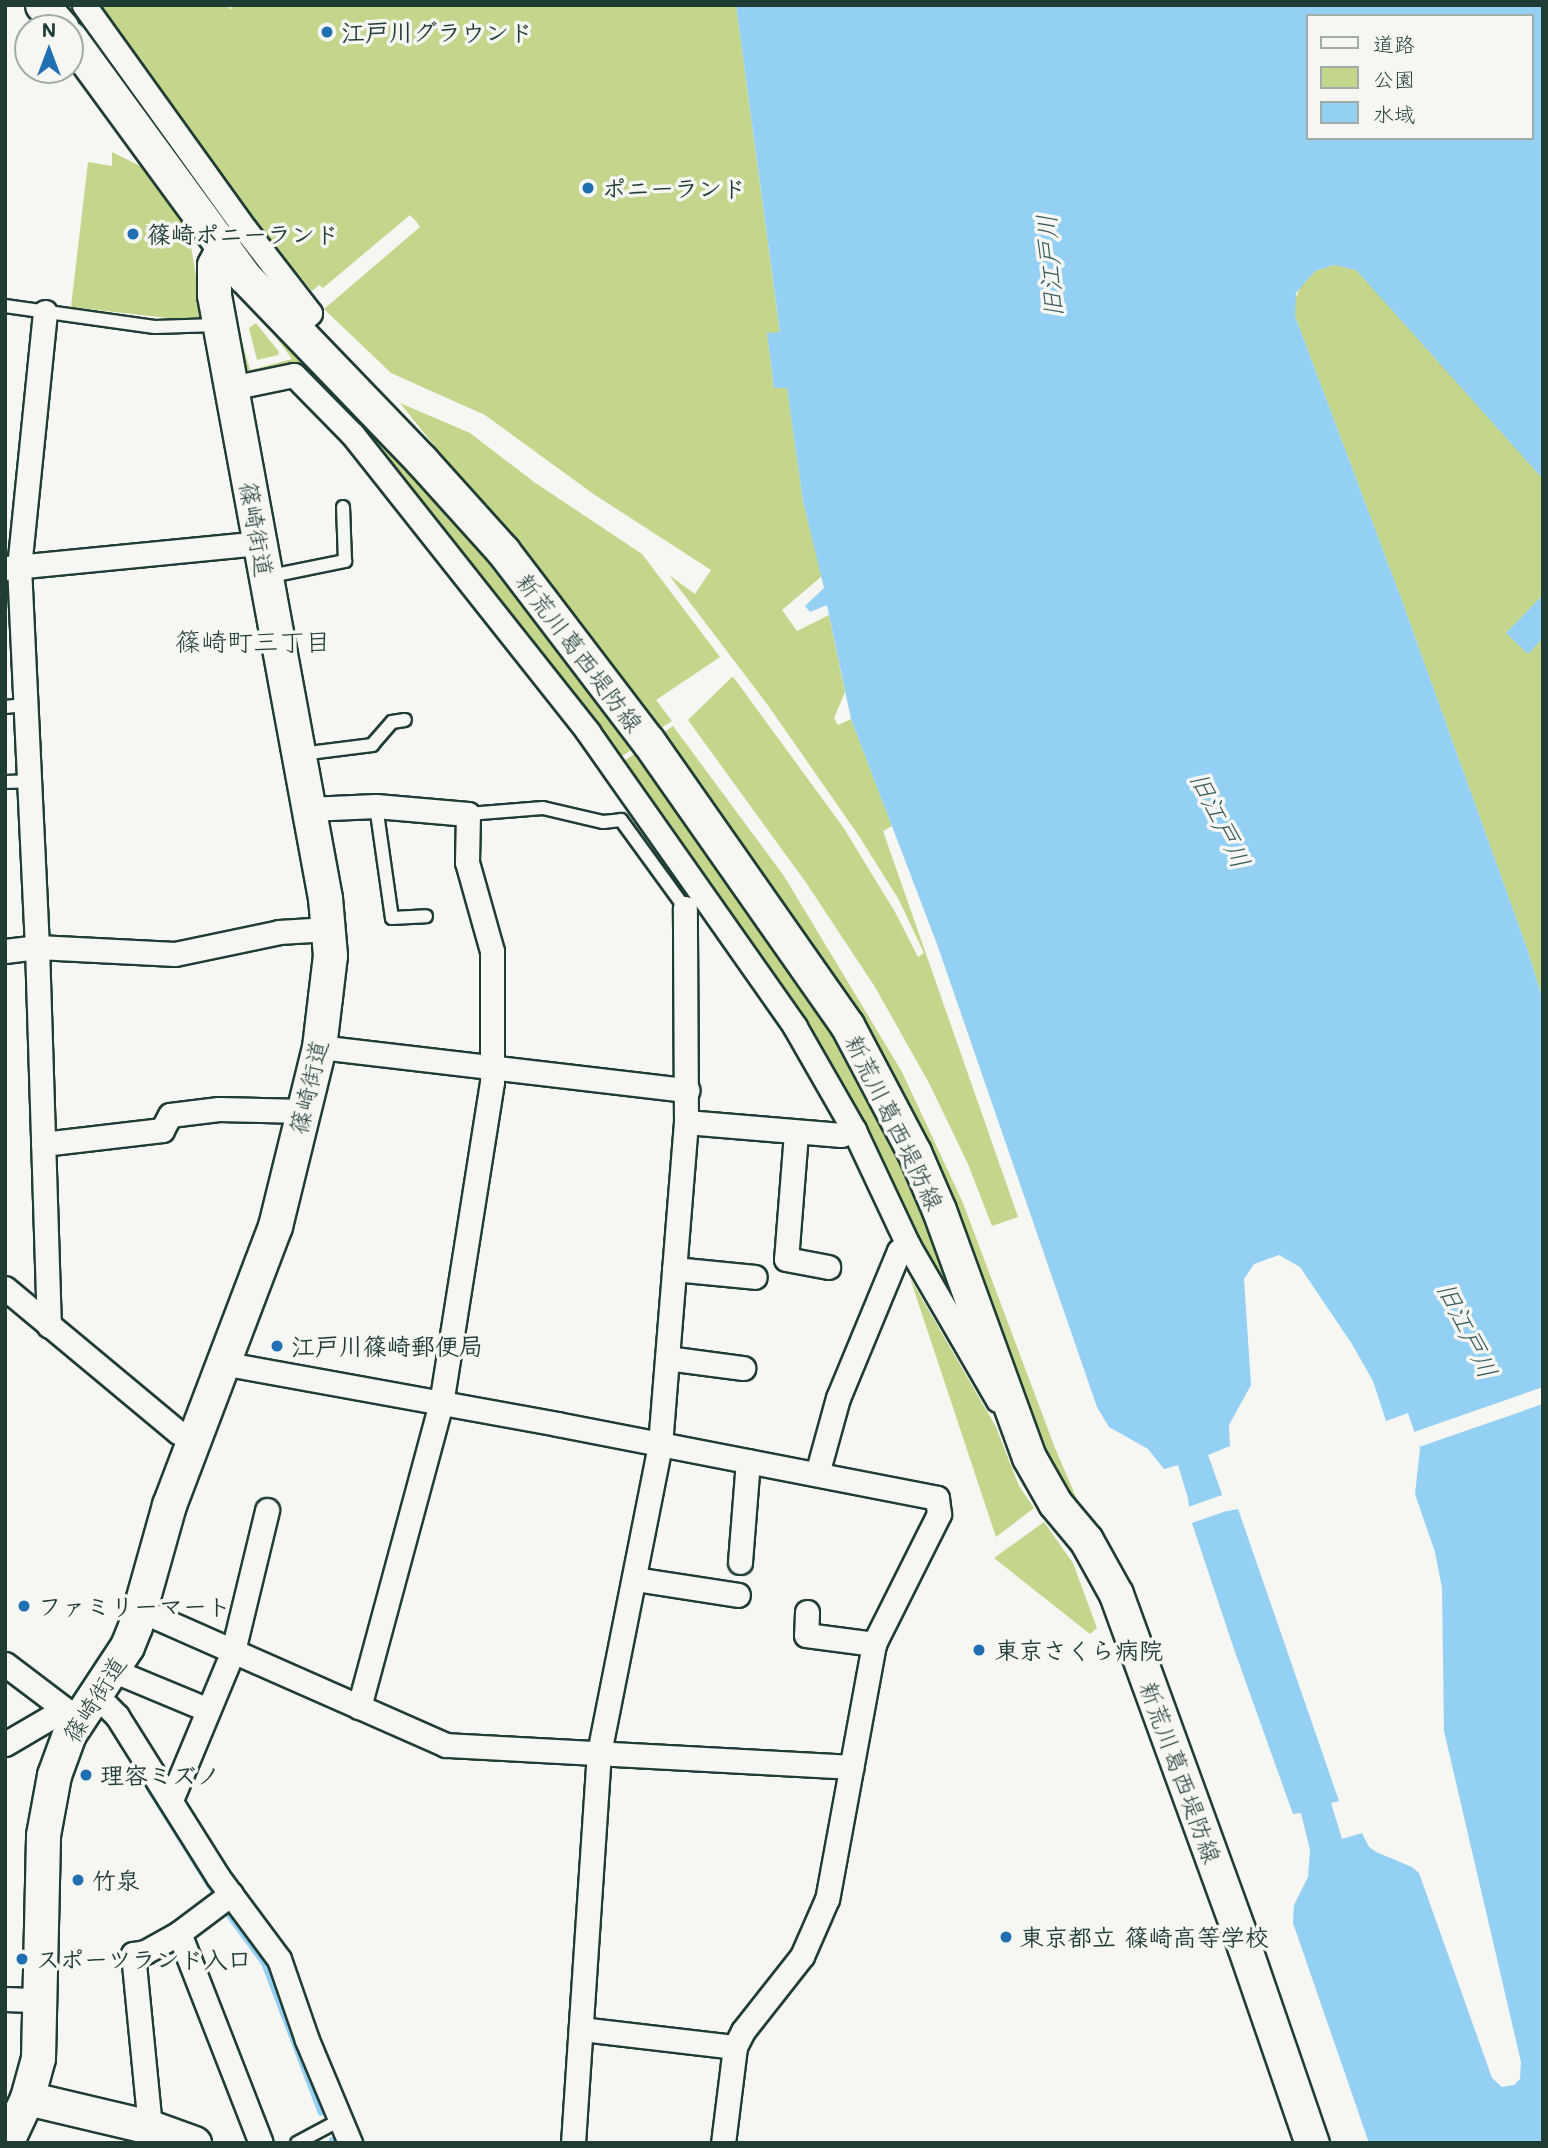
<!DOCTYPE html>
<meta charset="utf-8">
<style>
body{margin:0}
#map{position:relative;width:1548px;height:2148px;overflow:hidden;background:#f6f6f2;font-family:Mali,"Klee One",sans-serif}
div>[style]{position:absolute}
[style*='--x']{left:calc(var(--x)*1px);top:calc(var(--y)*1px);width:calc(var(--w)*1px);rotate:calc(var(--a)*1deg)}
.green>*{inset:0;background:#c3d68b}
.water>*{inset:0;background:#94cff4}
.pier>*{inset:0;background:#f6f6f2}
.stream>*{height:6px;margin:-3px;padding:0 3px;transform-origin:3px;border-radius:3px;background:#94cff4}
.roads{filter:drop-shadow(2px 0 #1f3d34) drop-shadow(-2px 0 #1f3d34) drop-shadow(0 2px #1f3d34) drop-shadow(0 -2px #1f3d34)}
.lane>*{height:12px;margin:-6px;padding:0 6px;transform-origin:6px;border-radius:6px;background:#f6f6f2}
.street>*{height:23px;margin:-11.5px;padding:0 11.5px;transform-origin:11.5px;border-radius:11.5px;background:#f6f6f2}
.secondary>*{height:33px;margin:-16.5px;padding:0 16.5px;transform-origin:16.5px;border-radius:16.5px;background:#f6f6f2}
.dots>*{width:19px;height:19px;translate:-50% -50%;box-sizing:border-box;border:4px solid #f6f6f2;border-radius:50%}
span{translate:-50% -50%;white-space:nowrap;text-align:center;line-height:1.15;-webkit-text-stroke:7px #f6f6f2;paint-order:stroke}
.poi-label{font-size:24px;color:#1f3d34;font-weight:700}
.left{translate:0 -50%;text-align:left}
.street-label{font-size:24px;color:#1f3d34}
.water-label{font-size:26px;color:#365a5a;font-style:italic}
.neighbourhood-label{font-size:26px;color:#1f3d34}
.frame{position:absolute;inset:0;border:7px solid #1f3d34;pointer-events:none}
.legend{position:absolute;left:1306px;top:14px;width:228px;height:126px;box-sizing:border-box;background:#f6f6f2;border:2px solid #a0aca6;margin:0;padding:9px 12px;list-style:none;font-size:21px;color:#1f3d34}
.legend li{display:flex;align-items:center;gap:14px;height:35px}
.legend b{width:35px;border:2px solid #a0aca6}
.north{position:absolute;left:14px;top:14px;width:70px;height:70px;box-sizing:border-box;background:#f6f6f2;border:2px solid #a0aca6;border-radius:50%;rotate:0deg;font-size:19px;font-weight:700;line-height:28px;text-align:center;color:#1f3d34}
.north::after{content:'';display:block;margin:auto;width:24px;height:32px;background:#1f6fb2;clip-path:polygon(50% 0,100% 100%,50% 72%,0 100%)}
</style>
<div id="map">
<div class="green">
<div style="clip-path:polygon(58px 5px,72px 5px,282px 290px,267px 285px)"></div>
<div style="clip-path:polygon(90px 5px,227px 5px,231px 10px,232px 5px,736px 5px,780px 333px,767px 333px,774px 388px,787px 387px,803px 501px,822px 576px,782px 610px,797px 631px,829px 615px,845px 692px,834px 718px,838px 725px,851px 719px,892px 826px,883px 831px,1018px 1217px,992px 1226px,968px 1164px,929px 1083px,875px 987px,807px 884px,688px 720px,732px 677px,734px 678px,843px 827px,895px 912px,918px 957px,924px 953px,899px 900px,859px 836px,767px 704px,669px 575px,695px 594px,711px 570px,592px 493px,485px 415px,391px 373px,324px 309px,420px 227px,415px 220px,410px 215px,323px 288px,319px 285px,312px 291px,295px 270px,288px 274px)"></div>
<div style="clip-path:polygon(112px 152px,146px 169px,181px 222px,191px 246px,202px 314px,194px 321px,71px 307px,88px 162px,112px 166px)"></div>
<div style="clip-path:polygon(1334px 265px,1356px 270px,1364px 276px,1543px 479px,1543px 595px,1506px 633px,1528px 654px,1543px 638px,1543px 1000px,1528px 951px,1401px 598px,1295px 316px,1295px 300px,1301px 285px,1315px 271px)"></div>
<div style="clip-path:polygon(267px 316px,462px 522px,637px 746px,615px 761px,297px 369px,247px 378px,238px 328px,250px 370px,292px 359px,265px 322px)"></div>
<div style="clip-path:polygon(256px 323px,279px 352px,278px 355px,257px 360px,249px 328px)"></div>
<div style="clip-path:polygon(400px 403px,470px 433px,534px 482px,642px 554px,720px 657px,656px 700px,672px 721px,655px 732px,539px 576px)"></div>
<div style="clip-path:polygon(673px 726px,784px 876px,902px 1072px,963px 1203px,1055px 1448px,1076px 1497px,1090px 1519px,1057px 1489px,980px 1280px,658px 737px)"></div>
<div style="clip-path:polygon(640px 750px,764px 918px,894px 1136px,984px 1369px,881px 1170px,618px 765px)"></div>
<div style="clip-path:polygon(910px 1278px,996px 1427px,1019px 1486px,1034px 1508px,996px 1537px)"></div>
<div style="clip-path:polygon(1044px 1522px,1073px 1563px,1097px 1628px,1090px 1634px,994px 1558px)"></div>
</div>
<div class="water">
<div style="clip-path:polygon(evenodd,736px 5px,1543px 5px,1543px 479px,1356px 270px,1334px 265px,1315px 271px,1296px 293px,1295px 316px,1401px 598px,1528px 951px,1543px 1000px,1543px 2143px,1369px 2143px,1293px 1923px,1294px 1905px,1308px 1877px,1310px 1850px,1301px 1813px,1293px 1814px,1234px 1649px,1190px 1517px,1188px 1498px,1178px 1465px,1164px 1469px,1148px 1449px,1109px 1427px,1097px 1407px,937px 944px,851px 719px,827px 605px,810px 612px,805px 606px,824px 588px,803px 501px,787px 388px,774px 388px,767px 333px,780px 332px,736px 5px,1308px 16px,1532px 16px,1532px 138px,1308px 138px,1308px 16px,736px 5px,1279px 1255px,1300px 1267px,1352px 1344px,1373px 1381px,1386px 1421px,1408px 1413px,1420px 1449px,1415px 1494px,1435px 1552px,1442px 1588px,1444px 1731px,1521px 2062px,1520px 2079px,1514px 2085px,1502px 2087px,1492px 2078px,1419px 1873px,1412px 1867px,1376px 1852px,1369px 1847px,1362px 1833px,1342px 1839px,1331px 1803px,1339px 1801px,1238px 1509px,1228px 1511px,1208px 1455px,1230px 1446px,1229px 1425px,1251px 1385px,1244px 1279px,1254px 1264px,1279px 1255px)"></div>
<div style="clip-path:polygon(1543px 595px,1543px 638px,1528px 654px,1506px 633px)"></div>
</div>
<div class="pier">
<div style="clip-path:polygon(1543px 1387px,1543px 1404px,1416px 1448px,1411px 1433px)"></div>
<div style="clip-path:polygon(1225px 1494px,1230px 1507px,1241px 1506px,1189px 1524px,1185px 1508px)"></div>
</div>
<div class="stream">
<div style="--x:133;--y:1763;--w:151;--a:58"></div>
<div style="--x:228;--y:1914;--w:61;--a:53.7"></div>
<div style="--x:264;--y:1963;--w:160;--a:69.2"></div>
<div style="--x:332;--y:2140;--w:3;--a:72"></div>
</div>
<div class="roads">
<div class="lane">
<div style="--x:5;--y:306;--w:151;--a:8"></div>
<div style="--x:155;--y:327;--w:62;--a:-1.8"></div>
<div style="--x:266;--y:577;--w:81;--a:-11.4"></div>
<div style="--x:345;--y:561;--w:54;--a:-92.1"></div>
<div style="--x:5;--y:707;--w:20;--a:-6"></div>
<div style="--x:301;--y:754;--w:72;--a:-7.2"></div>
<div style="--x:372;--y:745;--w:30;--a:-49"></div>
<div style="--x:392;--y:722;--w:13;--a:-9"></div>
<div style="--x:5;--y:782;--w:24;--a:-2"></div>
<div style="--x:376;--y:806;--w:113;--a:81.9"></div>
<div style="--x:392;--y:918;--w:34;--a:-3"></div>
<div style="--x:468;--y:814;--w:75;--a:-4.6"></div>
<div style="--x:543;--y:808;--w:62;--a:13.1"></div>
<div style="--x:603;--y:822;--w:18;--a:-6"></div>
<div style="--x:621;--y:820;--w:109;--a:54"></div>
<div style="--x:297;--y:2143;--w:47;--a:-28.2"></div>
</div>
<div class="street">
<div style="--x:84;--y:5;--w:276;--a:54.3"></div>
<div style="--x:245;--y:229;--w:106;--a:52.3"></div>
<div style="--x:310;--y:313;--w:23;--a:137"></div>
<div style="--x:45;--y:312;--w:255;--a:95.8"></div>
<div style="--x:19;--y:566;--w:381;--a:87.3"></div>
<div style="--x:37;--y:947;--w:379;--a:88.2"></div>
<div style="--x:231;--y:388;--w:64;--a:-11.7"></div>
<div style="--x:294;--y:375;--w:84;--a:45.5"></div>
<div style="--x:353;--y:435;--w:379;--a:51.6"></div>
<div style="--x:588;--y:732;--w:360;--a:54.9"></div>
<div style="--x:795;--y:1027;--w:119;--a:60.2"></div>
<div style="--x:854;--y:1130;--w:127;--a:64.8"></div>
<div style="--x:908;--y:1245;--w:179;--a:59.9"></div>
<div style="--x:5;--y:568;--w:256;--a:-5.6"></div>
<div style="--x:308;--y:809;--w:68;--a:-2.5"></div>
<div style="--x:376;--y:806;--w:92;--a:5"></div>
<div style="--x:468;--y:814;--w:48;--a:91.2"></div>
<div style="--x:467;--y:862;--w:92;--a:74.3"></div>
<div style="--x:492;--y:951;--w:131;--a:90"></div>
<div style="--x:492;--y:1082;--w:325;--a:99"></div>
<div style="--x:441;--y:1403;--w:315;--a:105.1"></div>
<div style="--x:5;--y:951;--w:32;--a:-7"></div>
<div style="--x:37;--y:947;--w:138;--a:2.9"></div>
<div style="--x:175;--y:954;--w:106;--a:-11.9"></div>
<div style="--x:279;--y:932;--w:49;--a:-3.5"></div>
<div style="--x:319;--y:1047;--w:371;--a:6.7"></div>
<div style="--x:686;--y:1122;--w:156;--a:4.8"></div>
<div style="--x:841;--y:1135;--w:14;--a:-21"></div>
<div style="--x:796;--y:1133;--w:126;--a:94.5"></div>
<div style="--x:786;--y:1259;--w:43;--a:10.8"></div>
<div style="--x:43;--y:1144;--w:120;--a:-6.7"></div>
<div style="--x:162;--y:1130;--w:17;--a:-62"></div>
<div style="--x:170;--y:1115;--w:49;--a:-7"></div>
<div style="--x:219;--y:1109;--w:85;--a:1.3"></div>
<div style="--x:674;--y:1269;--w:81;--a:5.6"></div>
<div style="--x:5;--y:1288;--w:225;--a:39.8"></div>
<div style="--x:178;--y:1432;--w:17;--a:25"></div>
<div style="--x:667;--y:1358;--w:77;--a:7.5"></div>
<div style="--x:222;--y:1363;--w:341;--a:10.3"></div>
<div style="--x:557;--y:1424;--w:387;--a:11"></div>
<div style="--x:937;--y:1498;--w:16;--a:83"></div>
<div style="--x:939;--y:1514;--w:145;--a:116.6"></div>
<div style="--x:874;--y:1644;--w:259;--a:100.4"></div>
<div style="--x:827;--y:1899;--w:62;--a:113.7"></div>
<div style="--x:802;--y:1956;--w:95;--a:128.2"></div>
<div style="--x:743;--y:2031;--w:18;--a:117"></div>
<div style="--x:735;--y:2047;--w:97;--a:97.1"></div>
<div style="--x:817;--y:1474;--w:79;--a:-74.6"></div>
<div style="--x:838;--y:1398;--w:159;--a:-67.5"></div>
<div style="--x:899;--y:1251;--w:11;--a:-34"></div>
<div style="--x:740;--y:1562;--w:101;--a:-85.5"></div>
<div style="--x:635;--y:1579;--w:104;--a:8.8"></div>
<div style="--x:140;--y:1610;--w:334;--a:23.8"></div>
<div style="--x:446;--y:1745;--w:406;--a:3.1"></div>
<div style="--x:807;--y:1612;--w:23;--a:92"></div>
<div style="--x:806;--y:1635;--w:69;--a:7.5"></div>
<div style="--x:5;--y:1664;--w:93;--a:37.1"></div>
<div style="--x:112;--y:1670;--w:104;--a:22.6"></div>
<div style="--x:96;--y:1695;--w:30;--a:45"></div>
<div style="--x:117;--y:1716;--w:190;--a:57.9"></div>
<div style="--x:218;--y:1877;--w:102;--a:53.4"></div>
<div style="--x:279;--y:1959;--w:86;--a:70.9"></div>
<div style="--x:307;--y:2040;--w:112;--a:67.3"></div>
<div style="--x:5;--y:1744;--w:67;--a:-30.4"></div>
<div style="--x:171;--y:1800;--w:161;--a:-67.4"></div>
<div style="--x:233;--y:1651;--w:145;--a:-76.4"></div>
<div style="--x:179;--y:1933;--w:225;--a:68.7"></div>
<div style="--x:5;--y:1999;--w:33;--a:2"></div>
<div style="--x:581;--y:2029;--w:155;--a:6.7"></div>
<div style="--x:150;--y:2127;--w:174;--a:-95.6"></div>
<div style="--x:133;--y:1954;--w:12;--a:-9"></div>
<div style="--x:145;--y:1952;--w:39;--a:-29"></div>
<div style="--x:179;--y:1933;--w:65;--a:-36.9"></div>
<div style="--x:573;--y:2143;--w:391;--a:-86.2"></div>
<div style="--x:599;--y:1753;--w:314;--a:-78.8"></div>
<div style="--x:660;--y:1445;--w:324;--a:-85.4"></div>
<div style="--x:686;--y:1122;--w:214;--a:-90.3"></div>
</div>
<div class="secondary">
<div style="--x:42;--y:5;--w:30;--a:49"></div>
<div style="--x:70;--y:38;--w:296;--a:53.8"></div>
<div style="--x:245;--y:277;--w:255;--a:46.1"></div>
<div style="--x:422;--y:461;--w:121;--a:48"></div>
<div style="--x:503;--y:551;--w:239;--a:52.7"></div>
<div style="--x:648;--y:741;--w:347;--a:55"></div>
<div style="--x:847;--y:1025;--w:144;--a:62.2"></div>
<div style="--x:914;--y:1152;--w:63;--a:66.7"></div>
<div style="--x:939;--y:1210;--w:263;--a:70"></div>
<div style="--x:1029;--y:1457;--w:53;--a:60.5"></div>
<div style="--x:1055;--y:1503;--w:48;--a:50"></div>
<div style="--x:1086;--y:1540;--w:62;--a:60.9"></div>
<div style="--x:1116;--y:1594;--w:375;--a:70"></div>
<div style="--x:1244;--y:1946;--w:208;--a:71"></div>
<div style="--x:27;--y:2098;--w:126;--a:13.3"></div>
<div style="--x:150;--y:2127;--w:47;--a:20"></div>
<div style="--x:6;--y:2143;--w:50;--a:-65"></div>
<div style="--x:27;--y:2098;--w:41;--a:-74.6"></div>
<div style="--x:38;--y:2058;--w:223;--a:-88.7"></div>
<div style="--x:43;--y:1835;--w:61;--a:-79.6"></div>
<div style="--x:54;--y:1775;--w:44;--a:-69.9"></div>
<div style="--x:69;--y:1734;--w:105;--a:-56.6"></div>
<div style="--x:127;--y:1646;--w:22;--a:-68"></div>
<div style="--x:135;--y:1626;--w:126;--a:-74.3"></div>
<div style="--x:169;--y:1505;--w:298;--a:-69.2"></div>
<div style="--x:275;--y:1226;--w:184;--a:-76.2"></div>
<div style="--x:319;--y:1047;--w:50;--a:-83.2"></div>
<div style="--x:325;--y:997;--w:42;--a:-83.2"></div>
<div style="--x:330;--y:955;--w:57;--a:-95"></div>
<div style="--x:325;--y:898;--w:613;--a:-100.43"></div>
<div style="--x:214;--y:295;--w:30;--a:-90"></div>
<div style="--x:214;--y:265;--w:18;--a:-63"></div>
</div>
</div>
<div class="dots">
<div style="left:327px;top:32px;background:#1f6fb2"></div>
<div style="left:588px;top:188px;background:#1f6fb2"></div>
<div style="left:133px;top:234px;background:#1f6fb2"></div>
<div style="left:277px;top:1346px;background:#1f6fb2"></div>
<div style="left:24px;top:1606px;background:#1f6fb2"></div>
<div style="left:979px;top:1650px;background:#1f6fb2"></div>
<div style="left:86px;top:1775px;background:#1f6fb2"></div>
<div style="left:78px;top:1880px;background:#1f6fb2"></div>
<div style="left:1006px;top:1937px;background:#1f6fb2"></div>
<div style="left:22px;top:1959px;background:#1f6fb2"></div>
</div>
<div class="poi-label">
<span class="left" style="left:341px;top:32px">江戸川グラウンド</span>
<span class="left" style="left:602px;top:188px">ポニーランド</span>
<span class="left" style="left:147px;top:234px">篠崎ポニーランド</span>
<span class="left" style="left:291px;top:1346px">江戸川篠崎郵便局</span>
<span class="left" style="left:38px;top:1606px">ファミリーマート</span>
<span class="left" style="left:995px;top:1650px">東京さくら病院</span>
<span class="left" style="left:100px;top:1775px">理容ミズノ</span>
<span class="left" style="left:92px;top:1880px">竹泉</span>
<span class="left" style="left:1020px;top:1937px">東京都立 篠崎高等学校</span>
<span class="left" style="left:36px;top:1959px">スポーツランド入口</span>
</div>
<div class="street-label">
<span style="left:257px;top:529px;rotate:80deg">篠崎街道</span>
<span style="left:580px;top:652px;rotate:53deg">新荒川葛西堤防線</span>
<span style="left:308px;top:1087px;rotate:-77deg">篠崎街道</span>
<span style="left:895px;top:1122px;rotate:64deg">新荒川葛西堤防線</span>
<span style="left:94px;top:1699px;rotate:-58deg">篠崎街道</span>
<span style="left:1181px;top:1772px;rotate:70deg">新荒川葛西堤防線</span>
</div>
<div class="water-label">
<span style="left:1050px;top:266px;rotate:-94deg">旧江戸川</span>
<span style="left:1220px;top:820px;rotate:64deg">旧江戸川</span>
<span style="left:1467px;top:1330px;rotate:64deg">旧江戸川</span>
</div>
<div class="neighbourhood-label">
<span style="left:253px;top:642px">篠崎町三丁目</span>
</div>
<div class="frame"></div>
<ul class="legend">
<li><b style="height:9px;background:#f6f6f2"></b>道路</li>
<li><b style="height:19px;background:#c3d68b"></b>公園</li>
<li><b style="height:19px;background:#94cff4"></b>水域</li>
</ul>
<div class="north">N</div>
</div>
